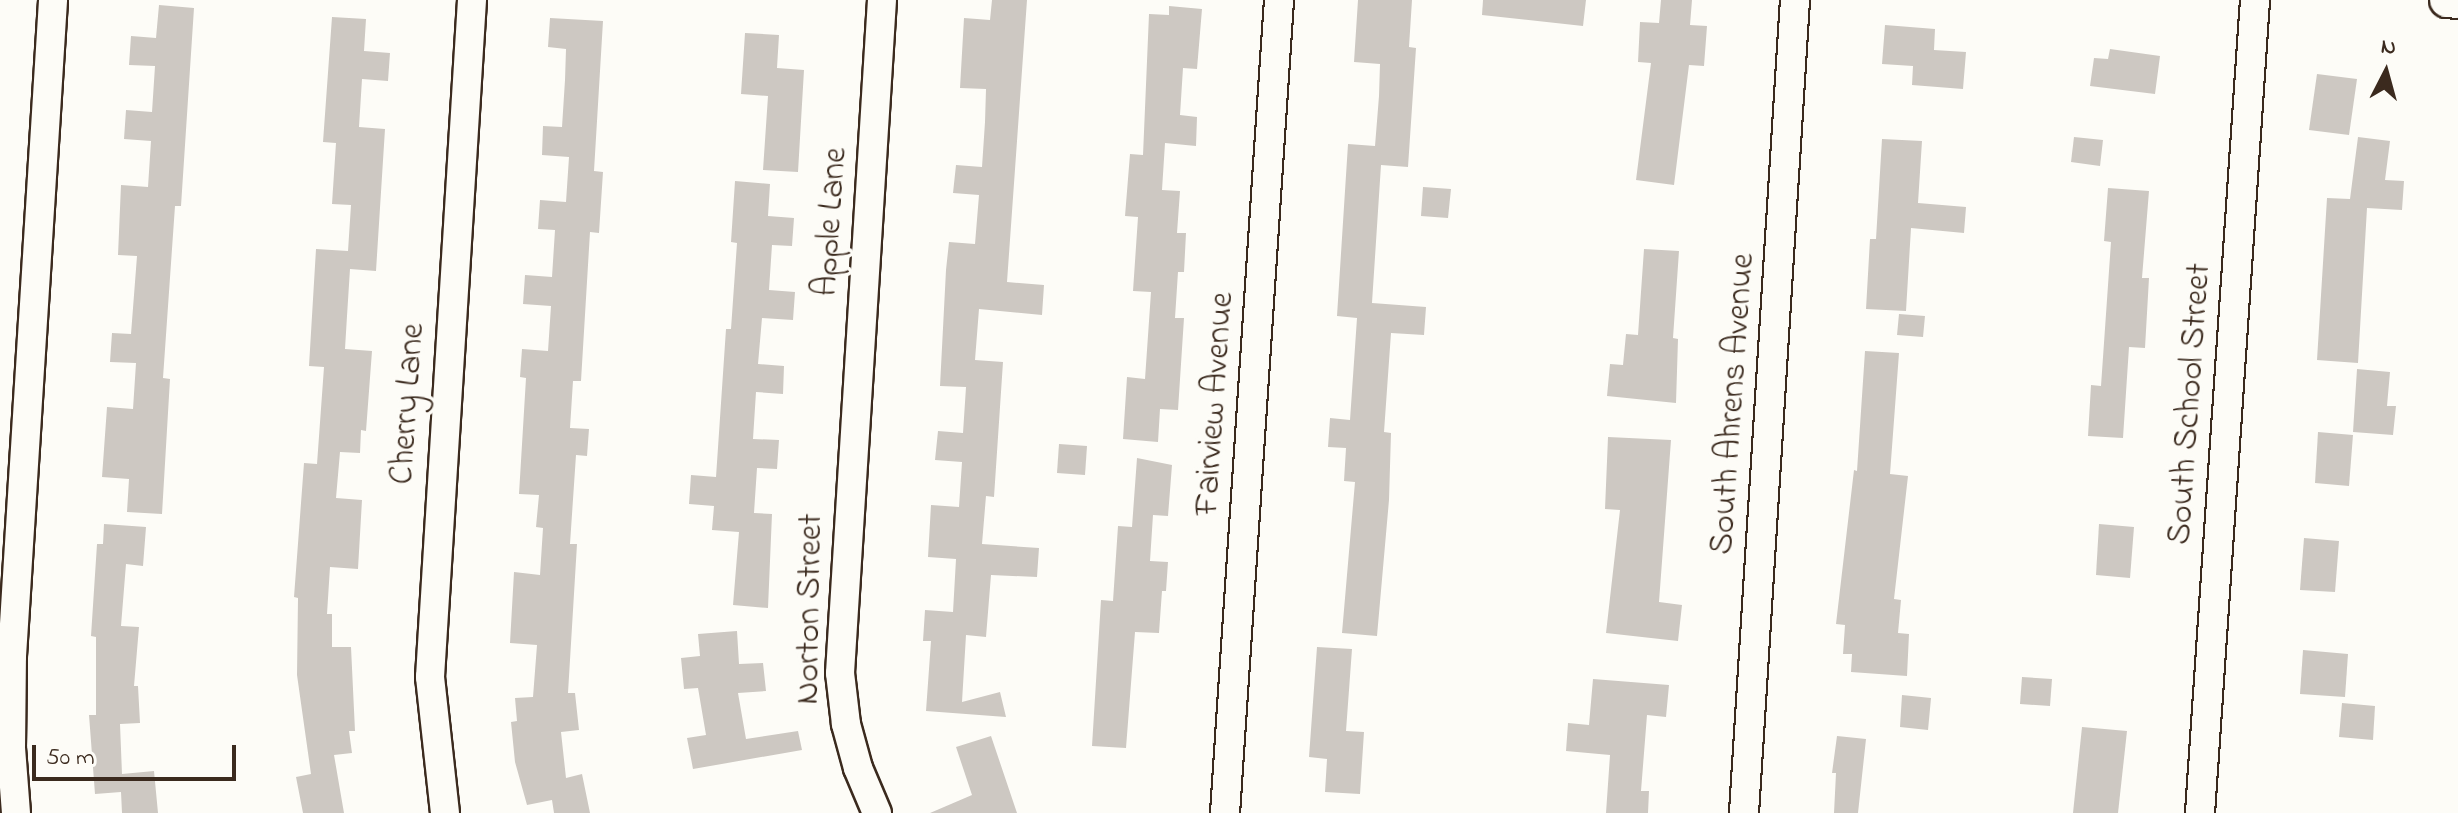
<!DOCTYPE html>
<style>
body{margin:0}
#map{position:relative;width:2458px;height:813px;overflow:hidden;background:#fdfcf7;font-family:"Indie Flower",sans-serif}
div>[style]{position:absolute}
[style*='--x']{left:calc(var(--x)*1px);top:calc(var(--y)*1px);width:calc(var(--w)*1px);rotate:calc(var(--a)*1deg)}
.building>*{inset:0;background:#cdc8c2}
.roads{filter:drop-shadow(2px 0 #3b2a1e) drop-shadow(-2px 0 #3b2a1e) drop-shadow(0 2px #3b2a1e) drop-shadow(0 -2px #3b2a1e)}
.minor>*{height:28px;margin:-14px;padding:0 14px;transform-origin:14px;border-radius:14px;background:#fdfcf7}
.tertiary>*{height:34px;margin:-17px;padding:0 17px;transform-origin:17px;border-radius:17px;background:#fdfcf7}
span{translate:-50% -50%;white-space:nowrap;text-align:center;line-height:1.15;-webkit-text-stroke:7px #fdfcf7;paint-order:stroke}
.street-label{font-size:34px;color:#3b2a1e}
.north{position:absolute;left:2346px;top:32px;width:80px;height:80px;-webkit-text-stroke:6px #fdfcf7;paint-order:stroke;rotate:6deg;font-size:22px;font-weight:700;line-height:32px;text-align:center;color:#3b2a1e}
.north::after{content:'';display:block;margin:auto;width:28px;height:36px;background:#3b2a1e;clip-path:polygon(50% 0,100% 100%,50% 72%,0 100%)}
.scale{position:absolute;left:32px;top:745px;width:204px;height:36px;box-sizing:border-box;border:4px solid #3b2a1e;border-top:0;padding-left:10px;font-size:24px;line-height:28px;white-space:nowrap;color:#3b2a1e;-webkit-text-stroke:6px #fdfcf7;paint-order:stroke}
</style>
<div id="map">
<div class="building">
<div style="clip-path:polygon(992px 0,1027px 0,1007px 282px,1044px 285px,1042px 315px,979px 309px,975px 360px,1003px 362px,994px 497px,986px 496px,982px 544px,1039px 548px,1037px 577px,991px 575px,986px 637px,966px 635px,962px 702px,1000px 692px,1006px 717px,926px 711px,931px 641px,923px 641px,925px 610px,953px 612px,956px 559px,928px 557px,931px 505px,959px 507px,962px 462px,935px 460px,938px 431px,963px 433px,966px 387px,940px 386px,946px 270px,949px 242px,975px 244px,979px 195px,953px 193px,956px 165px,982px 167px,985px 122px,986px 89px,960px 88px,964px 18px,990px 20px)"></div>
<div style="clip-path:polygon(1358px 0,1412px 0,1409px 47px,1416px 48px,1408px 167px,1381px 165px,1372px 303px,1426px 307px,1424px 335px,1391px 333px,1384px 432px,1391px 433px,1389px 500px,1377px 636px,1342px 633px,1355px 482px,1344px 481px,1346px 448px,1328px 447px,1330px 418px,1350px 420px,1357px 318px,1337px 316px,1348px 144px,1375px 146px,1379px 96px,1380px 64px,1354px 62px)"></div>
<div style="clip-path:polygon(1483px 0,1586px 0,1583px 26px,1482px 15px)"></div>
<div style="clip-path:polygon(1661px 0,1692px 0,1690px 25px,1707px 26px,1704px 66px,1689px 65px,1674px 185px,1636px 180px,1651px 63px,1638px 62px,1640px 22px,1659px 23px)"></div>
<div style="clip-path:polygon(159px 5px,194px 8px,181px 206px,175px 206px,163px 378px,170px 379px,162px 514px,127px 512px,129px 479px,102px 477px,107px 407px,133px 409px,136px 363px,110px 362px,112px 333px,131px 334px,137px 256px,118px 255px,121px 185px,148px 187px,151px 141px,124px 139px,126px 110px,152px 112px,155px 66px,129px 65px,131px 36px,156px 38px)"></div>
<div style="clip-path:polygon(1169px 6px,1202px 9px,1197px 69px,1183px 68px,1180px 115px,1197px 117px,1196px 146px,1165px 143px,1162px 190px,1180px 191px,1177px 233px,1186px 233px,1184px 272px,1178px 272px,1175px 318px,1184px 318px,1178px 410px,1160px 409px,1158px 442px,1123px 439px,1127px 377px,1145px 379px,1151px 292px,1133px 291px,1138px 217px,1125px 216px,1130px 154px,1143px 155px,1149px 14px,1169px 15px)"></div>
<div style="clip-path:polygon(332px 17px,366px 19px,364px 51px,390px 53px,388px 81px,362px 79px,359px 127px,385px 129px,376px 271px,350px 269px,347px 316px,345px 349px,372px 351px,366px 431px,361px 430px,360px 453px,340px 452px,336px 498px,362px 500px,358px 569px,330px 567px,327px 614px,332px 614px,332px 647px,351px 647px,355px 731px,349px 731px,352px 753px,334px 755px,344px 813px,303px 813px,296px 777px,311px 774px,297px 675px,298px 598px,294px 597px,304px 463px,317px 464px,324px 367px,309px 366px,316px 249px,348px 251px,351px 205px,332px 204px,336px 143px,323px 142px)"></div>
<div style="clip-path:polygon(550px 18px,603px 21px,594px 171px,603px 172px,599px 233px,590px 232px,581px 381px,573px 381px,570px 428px,589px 429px,587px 456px,576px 455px,570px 544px,577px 544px,568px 693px,575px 693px,579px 730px,561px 732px,566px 778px,582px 774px,590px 813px,554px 813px,552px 800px,527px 805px,515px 762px,511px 722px,517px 721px,515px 698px,533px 697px,537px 645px,510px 643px,514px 572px,540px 575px,543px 528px,536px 527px,539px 495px,519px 494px,526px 378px,520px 377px,522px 349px,548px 351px,551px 306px,523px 304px,525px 275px,552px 277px,555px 230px,538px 229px,540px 200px,566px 202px,569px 157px,542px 155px,543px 126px,562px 127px,565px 80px,566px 49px,548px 47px)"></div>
<div style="clip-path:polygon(1885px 25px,1935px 29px,1934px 50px,1966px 52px,1963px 89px,1912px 85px,1913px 66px,1882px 64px)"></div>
<div style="clip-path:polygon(745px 33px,779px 35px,777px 68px,804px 70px,798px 172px,763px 170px,768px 96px,741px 94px)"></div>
<div style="clip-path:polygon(2110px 49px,2160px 56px,2155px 94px,2090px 86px,2094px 58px,2108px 59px)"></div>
<div style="clip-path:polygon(2317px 74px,2357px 79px,2349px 135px,2309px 130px)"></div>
<div style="clip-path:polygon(2074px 137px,2103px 140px,2100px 166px,2071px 162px)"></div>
<div style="clip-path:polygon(2358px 137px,2390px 141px,2385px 180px,2404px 181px,2402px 210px,2367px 208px,2358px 363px,2317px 360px,2327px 198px,2350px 199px)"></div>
<div style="clip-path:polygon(1882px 139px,1922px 141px,1918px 203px,1966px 207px,1964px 233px,1911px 228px,1906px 311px,1866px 309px,1870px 239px,1876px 239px)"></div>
<div style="clip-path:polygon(735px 181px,770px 184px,768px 216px,794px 218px,792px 246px,772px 245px,769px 290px,795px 292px,793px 320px,762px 318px,758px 364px,784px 366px,783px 394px,756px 392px,753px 439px,779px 440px,777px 469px,757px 468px,754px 513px,772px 514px,768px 608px,733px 605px,739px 532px,712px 530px,714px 506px,689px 504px,691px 475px,716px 477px,726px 329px,731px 329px,737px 243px,731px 242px)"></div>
<div style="clip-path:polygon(1423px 187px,1451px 189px,1448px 218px,1421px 216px)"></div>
<div style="clip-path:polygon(2108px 188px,2149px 191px,2142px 278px,2149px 278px,2145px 348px,2129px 347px,2123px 438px,2088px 436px,2091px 385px,2101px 386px,2111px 242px,2104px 241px)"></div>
<div style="clip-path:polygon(1644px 249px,1679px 251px,1673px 338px,1678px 339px,1676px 403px,1607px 396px,1610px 364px,1623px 365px,1626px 334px,1638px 335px)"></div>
<div style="clip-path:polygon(1899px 314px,1925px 316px,1923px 337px,1897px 335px)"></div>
<div style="clip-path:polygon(1865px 351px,1899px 353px,1890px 474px,1908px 476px,1894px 599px,1901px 600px,1898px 633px,1909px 634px,1907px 676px,1851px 672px,1852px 654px,1843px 654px,1845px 625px,1836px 624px,1854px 470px,1857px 471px)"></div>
<div style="clip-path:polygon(2357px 369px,2390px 372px,2387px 406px,2396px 406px,2393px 435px,2353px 432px)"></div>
<div style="clip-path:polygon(2318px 432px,2353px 435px,2349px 486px,2315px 483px)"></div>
<div style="clip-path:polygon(1608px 437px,1671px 440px,1659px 602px,1682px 605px,1678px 641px,1606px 633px,1620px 510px,1605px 509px)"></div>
<div style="clip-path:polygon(1059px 444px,1087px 446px,1085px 475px,1057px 473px)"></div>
<div style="clip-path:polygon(1137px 458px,1172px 465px,1168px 516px,1153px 515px,1150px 561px,1168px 562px,1166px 591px,1162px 591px,1159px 633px,1135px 632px,1126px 748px,1092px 746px,1101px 600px,1113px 601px,1118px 526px,1132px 527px)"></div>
<div style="clip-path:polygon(104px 524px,146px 527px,143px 566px,126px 564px,121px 626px,139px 627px,134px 686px,138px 686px,140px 723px,120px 724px,122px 774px,154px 771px,158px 813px,122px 813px,121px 792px,95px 794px,89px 715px,96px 715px,96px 637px,91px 636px,97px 544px,103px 544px)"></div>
<div style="clip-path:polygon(2099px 524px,2134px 527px,2130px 578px,2096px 575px)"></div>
<div style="clip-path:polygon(2304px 538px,2339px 541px,2335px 592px,2300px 590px)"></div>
<div style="clip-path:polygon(737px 631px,739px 664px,763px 663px,766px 691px,738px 693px,746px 739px,798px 731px,802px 750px,693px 769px,687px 738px,706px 735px,698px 688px,684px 689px,681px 658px,700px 656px,698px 634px)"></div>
<div style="clip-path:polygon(1317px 647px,1352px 649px,1346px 731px,1364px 732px,1360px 794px,1325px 792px,1327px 759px,1309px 757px)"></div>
<div style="clip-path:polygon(2303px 650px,2348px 654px,2345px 697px,2300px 694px)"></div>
<div style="clip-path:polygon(2022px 677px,2052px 679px,2050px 706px,2020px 704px)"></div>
<div style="clip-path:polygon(1593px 679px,1669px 685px,1666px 717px,1647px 715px,1641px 791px,1649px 791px,1648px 813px,1606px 813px,1610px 755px,1566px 751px,1568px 723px,1589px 725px)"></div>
<div style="clip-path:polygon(1902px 695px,1931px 698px,1928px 730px,1900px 727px)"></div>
<div style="clip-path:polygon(2342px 703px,2375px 706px,2373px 740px,2339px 737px)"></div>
<div style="clip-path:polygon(2082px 727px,2127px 731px,2118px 813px,2073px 813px)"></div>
<div style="clip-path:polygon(991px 736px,1017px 813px,930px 813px,972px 795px,956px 747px)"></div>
<div style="clip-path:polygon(1837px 736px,1866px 739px,1858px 813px,1834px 813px,1836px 773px,1832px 773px)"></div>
</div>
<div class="roads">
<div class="minor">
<div style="--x:16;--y:813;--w:65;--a:-94.4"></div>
<div style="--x:11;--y:748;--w:92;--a:-89.4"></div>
<div style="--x:12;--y:656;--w:657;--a:-86.42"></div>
<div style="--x:445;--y:813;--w:137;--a:-96.3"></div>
<div style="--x:430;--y:677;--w:678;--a:-86.45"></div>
<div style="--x:877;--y:813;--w:49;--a:-112.9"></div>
<div style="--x:858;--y:768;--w:46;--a:-105.3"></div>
<div style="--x:846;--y:724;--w:51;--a:-96.7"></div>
<div style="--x:840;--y:673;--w:674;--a:-86.43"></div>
<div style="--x:1225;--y:813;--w:815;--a:-86.2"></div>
<div style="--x:1744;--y:813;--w:815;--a:-86.41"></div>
<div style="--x:2200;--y:813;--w:815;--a:-86.13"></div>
</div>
<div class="tertiary">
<div style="--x:2447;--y:0;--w:11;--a:5"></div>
</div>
</div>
<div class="street-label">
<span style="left:832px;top:222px;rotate:-86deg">Apple Lane</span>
<span style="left:409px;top:404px;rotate:-86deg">Cherry Lane</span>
<span style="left:1216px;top:404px;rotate:-86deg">Fairview Avenue</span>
<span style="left:1734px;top:404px;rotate:-86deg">South Ahrens Avenue</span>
<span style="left:2191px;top:404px;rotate:-86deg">South School Street</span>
<span style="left:811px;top:609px;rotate:-89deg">Norton Street</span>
</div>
<div class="north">N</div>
<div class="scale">50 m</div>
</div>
